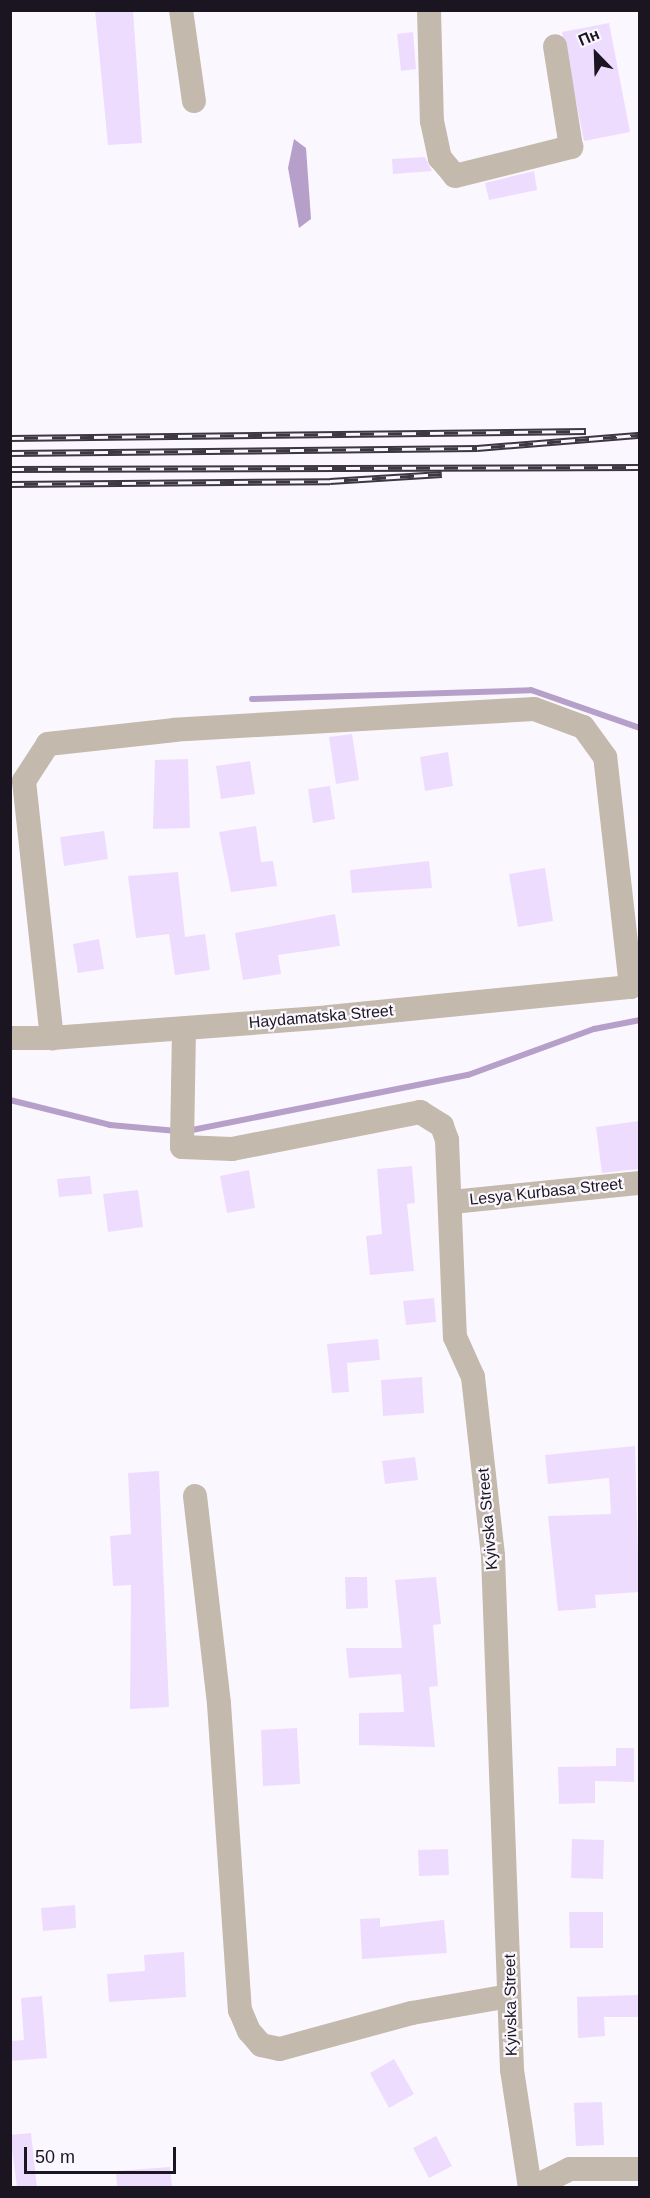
<!DOCTYPE html>
<meta charset="utf-8">
<style>
body{margin:0}
#map{position:relative;width:650px;height:2198px;overflow:hidden;background:#fbf7fe;font-family:Arial,sans-serif}
div>[style]{position:absolute}
[style*='--x']{left:calc(var(--x)*1px);top:calc(var(--y)*1px);width:calc(var(--w)*1px);rotate:calc(var(--a)*1deg)}
.water>*{inset:0;background:#b6a0c9}
.stream>*{height:6px;margin:-3px;padding:0 3px;transform-origin:3px;border-radius:3px;background:#b6a0c9}
.building>*{inset:0;background:#eedcff}
.street>*{height:24px;margin:-12px;padding:0 12px;transform-origin:12px;border-radius:12px;background:#c3b9ac}
.rail>*{height:7px;margin-top:-3.5px;transform-origin:0;background:repeating-linear-gradient(90deg,#fbf7fe 0 14px,#3d3742 0 28px);box-sizing:border-box;border-block:2px solid #3d3742}
span{translate:-50% -50%;white-space:nowrap;text-align:center;line-height:1.15;-webkit-text-stroke:4.5px #fbf7fe;paint-order:stroke}
.street-label{font-size:16px;color:#1b1521}
.frame{position:absolute;inset:0;border:12px solid #1b1521;pointer-events:none}
.north{position:absolute;left:566px;top:24px;width:60px;height:60px;-webkit-text-stroke:4px #fbf7fe;paint-order:stroke;rotate:337deg;font-size:16px;font-weight:700;line-height:24px;text-align:center;color:#1b1521}
.north::after{content:'';display:block;margin:auto;width:21px;height:27px;background:#1b1521;clip-path:polygon(50% 0,100% 100%,50% 72%,0 100%)}
.scale{position:absolute;left:24px;top:2147px;width:152px;height:27px;box-sizing:border-box;border:3px solid #1b1521;border-top:0;padding-left:8px;font-size:18px;line-height:21px;white-space:nowrap;color:#1b1521;-webkit-text-stroke:4px #fbf7fe;paint-order:stroke}
</style>
<div id="map">
<div class="water">
<div style="clip-path:polygon(294px 139px,306px 148px,311px 219px,299px 228px,288px 168px)"></div>
</div>
<div class="stream">
<div style="--x:252;--y:699;--w:279;--a:-1.8"></div>
<div style="--x:531;--y:690;--w:115;--a:19.2"></div>
<div style="--x:10;--y:1100;--w:103;--a:14"></div>
<div style="--x:110;--y:1125;--w:67;--a:5.1"></div>
<div style="--x:187;--y:1131;--w:287;--a:-11.3"></div>
<div style="--x:468;--y:1075;--w:134;--a:-20.1"></div>
<div style="--x:594;--y:1029;--w:47;--a:-11.1"></div>
</div>
<div class="building">
<div style="clip-path:polygon(95px 10px,133px 10px,142px 143px,108px 145px)"></div>
<div style="clip-path:polygon(609px 23px,630px 132px,584px 141px,562px 32px)"></div>
<div style="clip-path:polygon(413px 32px,416px 69px,401px 71px,397px 34px)"></div>
<div style="clip-path:polygon(425px 157px,432px 171px,393px 174px,392px 159px)"></div>
<div style="clip-path:polygon(534px 171px,537px 190px,489px 200px,485px 183px)"></div>
<div style="clip-path:polygon(352px 734px,359px 780px,336px 784px,329px 737px)"></div>
<div style="clip-path:polygon(448px 752px,453px 786px,425px 791px,420px 757px)"></div>
<div style="clip-path:polygon(188px 759px,190px 828px,153px 829px,155px 760px)"></div>
<div style="clip-path:polygon(250px 761px,255px 794px,221px 799px,216px 766px)"></div>
<div style="clip-path:polygon(330px 786px,335px 819px,313px 823px,308px 789px)"></div>
<div style="clip-path:polygon(256px 826px,261px 862px,273px 861px,277px 886px,231px 892px,219px 832px)"></div>
<div style="clip-path:polygon(104px 831px,108px 859px,64px 866px,60px 837px)"></div>
<div style="clip-path:polygon(429px 861px,432px 888px,352px 893px,350px 870px)"></div>
<div style="clip-path:polygon(545px 868px,553px 921px,518px 927px,509px 874px)"></div>
<div style="clip-path:polygon(178px 872px,185px 937px,205px 934px,210px 970px,175px 975px,169px 934px,136px 938px,128px 876px)"></div>
<div style="clip-path:polygon(335px 914px,340px 946px,278px 955px,281px 974px,243px 980px,235px 933px)"></div>
<div style="clip-path:polygon(99px 939px,104px 969px,78px 973px,73px 944px)"></div>
<div style="clip-path:polygon(639px 1121px,639px 1169px,602px 1173px,596px 1127px)"></div>
<div style="clip-path:polygon(412px 1166px,415px 1203px,407px 1204px,414px 1271px,370px 1275px,366px 1236px,382px 1234px,377px 1169px)"></div>
<div style="clip-path:polygon(249px 1170px,255px 1208px,227px 1213px,220px 1176px)"></div>
<div style="clip-path:polygon(90px 1176px,92px 1194px,59px 1197px,57px 1179px)"></div>
<div style="clip-path:polygon(138px 1190px,143px 1227px,108px 1232px,103px 1194px)"></div>
<div style="clip-path:polygon(434px 1298px,436px 1322px,406px 1325px,403px 1301px)"></div>
<div style="clip-path:polygon(378px 1339px,380px 1360px,347px 1363px,349px 1392px,332px 1393px,327px 1344px)"></div>
<div style="clip-path:polygon(422px 1377px,424px 1413px,383px 1416px,381px 1380px)"></div>
<div style="clip-path:polygon(635px 1446px,639px 1592px,595px 1595px,596px 1608px,558px 1611px,548px 1516px,611px 1514px,609px 1478px,548px 1484px,545px 1455px)"></div>
<div style="clip-path:polygon(415px 1457px,418px 1480px,385px 1484px,382px 1461px)"></div>
<div style="clip-path:polygon(159px 1471px,169px 1707px,130px 1709px,131px 1585px,113px 1586px,110px 1536px,131px 1534px,128px 1473px)"></div>
<div style="clip-path:polygon(345px 1577px,367px 1577px,368px 1608px,346px 1609px)"></div>
<div style="clip-path:polygon(436px 1577px,441px 1624px,433px 1625px,438px 1686px,429px 1687px,435px 1747px,359px 1745px,359px 1713px,404px 1712px,401px 1674px,349px 1678px,346px 1648px,402px 1648px,395px 1580px)"></div>
<div style="clip-path:polygon(297px 1728px,300px 1784px,263px 1786px,261px 1730px)"></div>
<div style="clip-path:polygon(616px 1748px,634px 1748px,634px 1782px,595px 1781px,595px 1803px,559px 1804px,558px 1767px,616px 1766px)"></div>
<div style="clip-path:polygon(572px 1839px,604px 1840px,603px 1879px,571px 1878px)"></div>
<div style="clip-path:polygon(448px 1849px,449px 1875px,419px 1876px,418px 1850px)"></div>
<div style="clip-path:polygon(75px 1905px,76px 1928px,43px 1931px,41px 1908px)"></div>
<div style="clip-path:polygon(569px 1912px,603px 1912px,603px 1948px,570px 1948px)"></div>
<div style="clip-path:polygon(380px 1918px,380px 1927px,444px 1920px,447px 1953px,362px 1959px,360px 1919px)"></div>
<div style="clip-path:polygon(184px 1952px,186px 1997px,109px 2002px,107px 1974px,145px 1971px,144px 1955px)"></div>
<div style="clip-path:polygon(639px 1995px,639px 2017px,604px 2017px,605px 2036px,578px 2038px,577px 1997px)"></div>
<div style="clip-path:polygon(42px 1996px,47px 2058px,10px 2061px,10px 2041px,24px 2040px,21px 1998px)"></div>
<div style="clip-path:polygon(394px 2059px,414px 2094px,389px 2108px,370px 2073px)"></div>
<div style="clip-path:polygon(602px 2102px,604px 2145px,576px 2146px,574px 2103px)"></div>
<div style="clip-path:polygon(31px 2133px,37px 2187px,17px 2187px,10px 2135px)"></div>
<div style="clip-path:polygon(436px 2136px,452px 2166px,429px 2178px,413px 2148px)"></div>
<div style="clip-path:polygon(170px 2167px,172px 2187px,117px 2187px,116px 2171px)"></div>
</div>
<div class="street">
<div style="--x:181;--y:10;--w:92;--a:81.9"></div>
<div style="--x:429;--y:10;--w:111;--a:88.5"></div>
<div style="--x:432;--y:121;--w:38;--a:78"></div>
<div style="--x:440;--y:158;--w:23;--a:50"></div>
<div style="--x:455;--y:176;--w:120;--a:-14"></div>
<div style="--x:571;--y:147;--w:102;--a:-99"></div>
<div style="--x:184;--y:1029;--w:118;--a:91"></div>
<div style="--x:182;--y:1147;--w:50;--a:2.3"></div>
<div style="--x:232;--y:1149;--w:192;--a:-11.1"></div>
<div style="--x:420;--y:1112;--w:26;--a:32"></div>
<div style="--x:442;--y:1126;--w:15;--a:70"></div>
<div style="--x:447;--y:1140;--w:197;--a:87.7"></div>
<div style="--x:455;--y:1337;--w:44;--a:65.8"></div>
<div style="--x:473;--y:1377;--w:180;--a:83.6"></div>
<div style="--x:493;--y:1556;--w:514;--a:87.88"></div>
<div style="--x:512;--y:2070;--w:119;--a:81.3"></div>
<div style="--x:10;--y:1038;--w:42;--a:0"></div>
<div style="--x:52;--y:1038;--w:278;--a:-4.3"></div>
<div style="--x:329;--y:1017;--w:303;--a:-5.7"></div>
<div style="--x:631;--y:987;--w:231;--a:-96.4"></div>
<div style="--x:605;--y:757;--w:37;--a:-126"></div>
<div style="--x:583;--y:727;--w:52;--a:-159.8"></div>
<div style="--x:534;--y:709;--w:360;--a:176.7"></div>
<div style="--x:175;--y:730;--w:128;--a:173.7"></div>
<div style="--x:48;--y:744;--w:44;--a:123"></div>
<div style="--x:24;--y:781;--w:259;--a:83.8"></div>
<div style="--x:452;--y:1202;--w:189;--a:-5.8"></div>
<div style="--x:195;--y:1496;--w:209;--a:83.4"></div>
<div style="--x:219;--y:1704;--w:307;--a:86.1"></div>
<div style="--x:240;--y:2010;--w:23;--a:67"></div>
<div style="--x:249;--y:2031;--w:18;--a:49"></div>
<div style="--x:261;--y:2045;--w:19;--a:12"></div>
<div style="--x:280;--y:2049;--w:137;--a:-15.3"></div>
<div style="--x:412;--y:2013;--w:98;--a:-9.9"></div>
<div style="--x:532;--y:2188;--w:42;--a:-26.6"></div>
<div style="--x:570;--y:2169;--w:70;--a:0"></div>
</div>
<div class="rail">
<div style="--x:10;--y:438;--w:576;--a:-0.7"></div>
<div style="--x:10;--y:453;--w:467;--a:-0.6"></div>
<div style="--x:477;--y:448;--w:164;--a:-4.6"></div>
<div style="--x:10;--y:469;--w:630;--a:-0.18"></div>
<div style="--x:10;--y:484;--w:320;--a:-0.5"></div>
<div style="--x:330;--y:481;--w:112;--a:-3.6"></div>
</div>
<div class="street-label">
<span style="left:321px;top:1017px;rotate:-5deg">Haydamatska Street</span>
<span style="left:546px;top:1192px;rotate:-6deg">Lesya Kurbasa Street</span>
<span style="left:488px;top:1519px;rotate:-95deg">Kyivska Street</span>
<span style="left:511px;top:2005px;rotate:-91deg">Kyivska Street</span>
</div>
<div class="frame"></div>
<div class="north">Пн</div>
<div class="scale">50 m</div>
</div>
